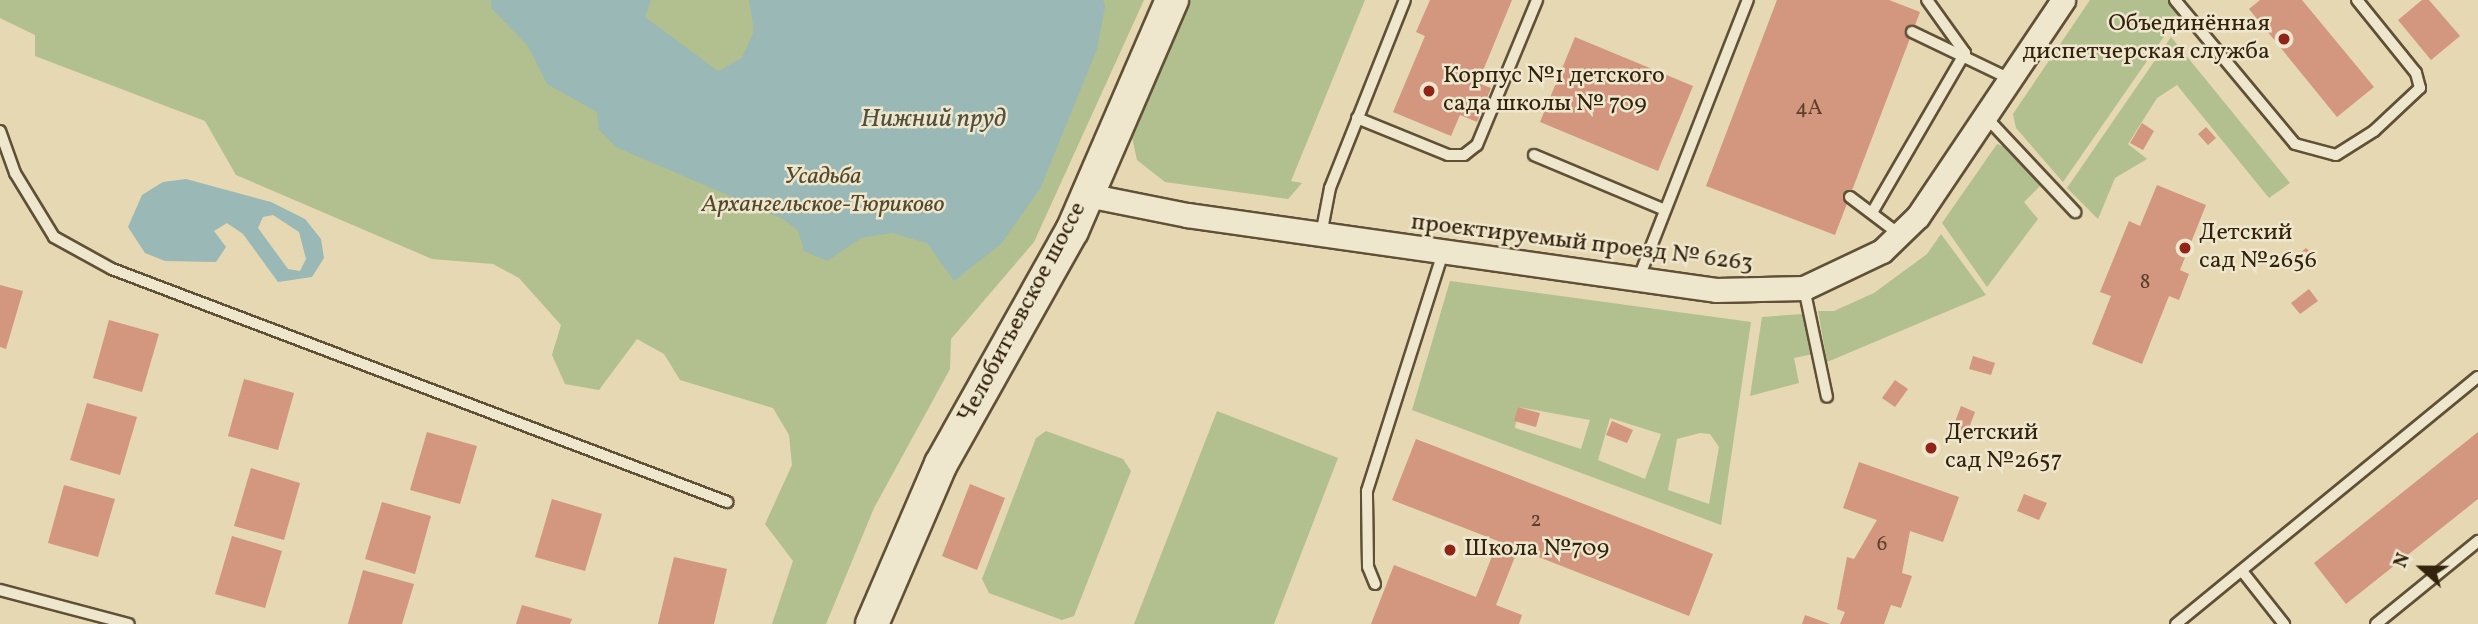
<!DOCTYPE html>
<meta charset="utf-8">
<style>
body{margin:0}
#map{position:relative;width:2478px;height:624px;overflow:hidden;background:#e5d8b2;font-family:Vollkorn,serif}
div>[style]{position:absolute}
[style*='--x']{left:calc(var(--x)*1px);top:calc(var(--y)*1px);width:calc(var(--w)*1px);rotate:calc(var(--a)*1deg)}
.green>*{inset:0;background:#b2bf8e}
.water>*{inset:0;background:#99b8b6}
.building>*{inset:0;background:#d3967f}
.roads{filter:drop-shadow(2px 0 #605036) drop-shadow(-2px 0 #605036) drop-shadow(0 2px #605036) drop-shadow(0 -2px #605036)}
.lane>*{height:10px;margin:-5px;padding:0 5px;transform-origin:5px;border-radius:5px;background:#eee6cd}
.street>*{height:23px;margin:-11.5px;padding:0 11.5px;transform-origin:11.5px;border-radius:11.5px;background:#eee6cd}
.secondary>*{height:32px;margin:-16px;padding:0 16px;transform-origin:16px;border-radius:16px;background:#eee6cd}
.dots>*{width:19px;height:19px;translate:-50% -50%;box-sizing:border-box;border:4px solid #eee6cd;border-radius:50%}
span{translate:-50% -50%;white-space:nowrap;text-align:center;line-height:1.15;-webkit-text-stroke:5px #eee6cd;paint-order:stroke}
.number-label{font-size:21px;color:#5b3f29}
.number-label span{-webkit-text-stroke-width:0}
.poi-label{font-size:24px;color:#33220c}
.right{translate:-100% -50%;text-align:right}
.left{translate:0 -50%;text-align:left}
.park-label{font-size:24px;color:#53492c;font-style:italic}
.street-label{font-size:24px;color:#33220c}
.water-label{font-size:26px;color:#524f3f;font-style:italic}
.north{position:absolute;left:2387px;top:533px;width:70px;height:70px;-webkit-text-stroke:5px #eee6cd;paint-order:stroke;rotate:291deg;font-size:19px;font-weight:700;line-height:28px;text-align:center;color:#33220c}
.north::after{content:'';display:block;margin:auto;width:24px;height:32px;background:#33220c;clip-path:polygon(50% 0,100% 100%,50% 72%,0 100%)}
</style>
<div id="map">
<div class="green">
<div style="clip-path:polygon(0 0,1144px 0,1034px 242px,951px 339px,950px 369px,874px 508px,826px 624px,772px 624px,793px 561px,765px 524px,792px 465px,789px 435px,773px 408px,680px 380px,664px 354px,637px 339px,599px 390px,565px 384px,552px 355px,561px 325px,519px 278px,493px 264px,432px 259px,236px 175px,205px 121px,35px 56px,35px 35px,0 18px)"></div>
<div style="clip-path:polygon(1188px 0,1365px 0,1291px 181px,1302px 183px,1288px 199px,1165px 182px,1137px 160px,1132px 137px,1141px 105px)"></div>
<div style="clip-path:polygon(2090px 0,2169px 0,2181px 12px,2063px 182px,2016px 128px,2013px 114px)"></div>
<div style="clip-path:polygon(2171px 37px,2290px 183px,2269px 198px,2177px 85px,2157px 98px,2128px 144px,2147px 159px,2115px 178px,2098px 219px,2067px 188px)"></div>
<div style="clip-path:polygon(1997px 144px,2010px 149px,2041px 185px,2024px 202px,2038px 219px,1987px 287px,1942px 223px)"></div>
<div style="clip-path:polygon(1941px 234px,1986px 295px,1827px 362px,1818px 311px,1834px 311px,1874px 293px,1927px 254px)"></div>
<div style="clip-path:polygon(evenodd,1450px 281px,1751px 322px,1721px 525px,1412px 410px,1450px 281px,1518px 407px,1590px 420px,1581px 449px,1515px 428px,1518px 407px,1450px 281px,1610px 418px,1661px 434px,1645px 479px,1598px 460px,1610px 418px,1450px 281px,1700px 433px,1710px 434px,1719px 447px,1709px 504px,1668px 490px,1677px 439px,1700px 433px)"></div>
<div style="clip-path:polygon(1802px 314px,1813px 354px,1794px 358px,1799px 383px,1750px 396px,1762px 317px)"></div>
<div style="clip-path:polygon(1217px 411px,1338px 458px,1274px 624px,1134px 624px)"></div>
<div style="clip-path:polygon(1046px 431px,1123px 459px,1131px 471px,1074px 616px,1062px 620px,989px 593px,982px 579px,1036px 438px)"></div>
</div>
<div class="water">
<div style="clip-path:polygon(491px 0,651px 0,645px 17px,718px 71px,742px 58px,754px 31px,749px 0,1103px 0,1105px 6px,1097px 49px,1040px 189px,1001px 244px,954px 281px,927px 243px,892px 233px,861px 238px,827px 261px,804px 251px,798px 230px,783px 219px,616px 147px,599px 130px,597px 112px,547px 84px,528px 46px,491px 8px)"></div>
<div style="clip-path:polygon(evenodd,186px 179px,271px 202px,305px 219px,321px 239px,324px 258px,312px 277px,278px 282px,243px 234px,227px 223px,214px 231px,226px 247px,216px 262px,165px 261px,145px 253px,128px 227px,142px 195px,163px 182px,186px 179px,273px 215px,299px 232px,306px 259px,300px 271px,288px 269px,258px 228px,263px 217px,273px 215px)"></div>
</div>
<div class="building">
<div style="clip-path:polygon(1430px 0,1512px 0,1478px 83px,1491px 88px,1477px 122px,1460px 115px,1451px 136px,1393px 112px,1425px 36px,1416px 32px)"></div>
<div style="clip-path:polygon(1777px 0,1889px 0,1920px 12px,1835px 235px,1706px 186px)"></div>
<div style="clip-path:polygon(2260px 0,2302px 0,2374px 87px,2337px 117px,2249px 9px)"></div>
<div style="clip-path:polygon(2422px 0,2429px 0,2460px 36px,2431px 60px,2398px 20px)"></div>
<div style="clip-path:polygon(1575px 37px,1693px 86px,1658px 171px,1540px 122px)"></div>
<div style="clip-path:polygon(2142px 123px,2154px 131px,2143px 150px,2130px 143px)"></div>
<div style="clip-path:polygon(2206px 127px,2216px 138px,2208px 145px,2198px 134px)"></div>
<div style="clip-path:polygon(2157px 185px,2206px 205px,2180px 270px,2189px 274px,2179px 300px,2169px 296px,2142px 364px,2092px 344px,2111px 296px,2100px 292px,2129px 221px,2140px 226px)"></div>
<div style="clip-path:polygon(2306px 248px,2317px 259px,2308px 266px,2299px 254px)"></div>
<div style="clip-path:polygon(0 285px,23px 291px,6px 349px,0 347px)"></div>
<div style="clip-path:polygon(2309px 289px,2318px 301px,2300px 314px,2291px 303px)"></div>
<div style="clip-path:polygon(109px 320px,159px 334px,142px 392px,93px 378px)"></div>
<div style="clip-path:polygon(1973px 356px,1995px 363px,1991px 375px,1969px 369px)"></div>
<div style="clip-path:polygon(244px 379px,294px 393px,278px 450px,228px 436px)"></div>
<div style="clip-path:polygon(1895px 380px,1908px 389px,1895px 407px,1882px 398px)"></div>
<div style="clip-path:polygon(87px 403px,137px 417px,120px 475px,70px 460px)"></div>
<div style="clip-path:polygon(1961px 406px,1975px 412px,1967px 433px,1953px 427px)"></div>
<div style="clip-path:polygon(1518px 407px,1540px 413px,1536px 427px,1514px 421px)"></div>
<div style="clip-path:polygon(1612px 421px,1633px 430px,1627px 443px,1606px 435px)"></div>
<div style="clip-path:polygon(427px 432px,477px 446px,460px 504px,410px 490px)"></div>
<div style="clip-path:polygon(2478px 432px,2478px 499px,2346px 604px,2314px 563px)"></div>
<div style="clip-path:polygon(1416px 439px,1713px 554px,1689px 616px,1518px 549px,1496px 605px,1522px 615px,1519px 624px,1371px 624px,1394px 565px,1476px 597px,1498px 541px,1392px 500px)"></div>
<div style="clip-path:polygon(1859px 462px,1959px 497px,1943px 542px,1910px 531px,1902px 573px,1912px 576px,1901px 608px,1891px 605px,1884px 624px,1840px 624px,1845px 612px,1837px 609px,1847px 557px,1854px 559px,1877px 520px,1843px 508px)"></div>
<div style="clip-path:polygon(251px 468px,300px 483px,284px 540px,234px 526px)"></div>
<div style="clip-path:polygon(970px 484px,1005px 498px,977px 570px,942px 556px)"></div>
<div style="clip-path:polygon(64px 485px,115px 499px,98px 557px,48px 543px)"></div>
<div style="clip-path:polygon(2024px 494px,2047px 503px,2039px 520px,2017px 511px)"></div>
<div style="clip-path:polygon(552px 499px,602px 514px,585px 571px,535px 557px)"></div>
<div style="clip-path:polygon(382px 502px,431px 516px,415px 574px,365px 559px)"></div>
<div style="clip-path:polygon(232px 536px,282px 551px,265px 608px,215px 594px)"></div>
<div style="clip-path:polygon(674px 557px,727px 569px,714px 624px,658px 624px)"></div>
<div style="clip-path:polygon(363px 570px,414px 584px,402px 624px,348px 624px)"></div>
<div style="clip-path:polygon(522px 605px,572px 619px,570px 624px,516px 624px)"></div>
<div style="clip-path:polygon(1805px 615px,1830px 624px,1802px 624px)"></div>
</div>
<div class="roads">
<div class="lane">
<div style="--x:2175;--y:0;--w:187;--a:50.2"></div>
<div style="--x:2295;--y:144;--w:42;--a:15"></div>
<div style="--x:2336;--y:155;--w:45;--a:-32.3"></div>
<div style="--x:2374;--y:131;--w:63;--a:-43.1"></div>
<div style="--x:2420;--y:88;--w:16;--a:-105"></div>
<div style="--x:2416;--y:73;--w:94;--a:-128.9"></div>
<div style="--x:1912;--y:32;--w:109;--a:25.6"></div>
<div style="--x:1985;--y:116;--w:132;--a:46.8"></div>
<div style="--x:1357;--y:118;--w:98;--a:22.1"></div>
<div style="--x:1448;--y:155;--w:16;--a:0"></div>
<div style="--x:1464;--y:155;--w:16;--a:-38"></div>
<div style="--x:1477;--y:145;--w:157;--a:-67.5"></div>
<div style="--x:0;--y:131;--w:45;--a:70.3"></div>
<div style="--x:15;--y:173;--w:75;--a:58.6"></div>
<div style="--x:54;--y:237;--w:66;--a:28.9"></div>
<div style="--x:112;--y:269;--w:658;--a:20.75"></div>
<div style="--x:1534;--y:155;--w:142;--a:22.8"></div>
<div style="--x:1850;--y:197;--w:61;--a:37.1"></div>
<div style="--x:1873;--y:211;--w:183;--a:-59.8"></div>
<div style="--x:1965;--y:53;--w:65;--a:-125.6"></div>
<div style="--x:1321;--y:235;--w:48;--a:-79.2"></div>
<div style="--x:1330;--y:188;--w:202;--a:-68.3"></div>
<div style="--x:1638;--y:280;--w:301;--a:-68.6"></div>
<div style="--x:1804;--y:288;--w:111;--a:78.1"></div>
<div style="--x:2242;--y:571;--w:68;--a:51.6"></div>
<div style="--x:1375;--y:584;--w:18;--a:-112"></div>
<div style="--x:1368;--y:567;--w:76;--a:-90.8"></div>
<div style="--x:1367;--y:491;--w:250;--a:-72.3"></div>
<div style="--x:0;--y:590;--w:133;--a:14.8"></div>
<div style="--x:2176;--y:624;--w:390;--a:-39.3"></div>
<div style="--x:2376;--y:624;--w:132;--a:-39.1"></div>
</div>
<div class="street">
<div style="--x:1087;--y:195;--w:102;--a:11.3"></div>
<div style="--x:1187;--y:215;--w:534;--a:8.07"></div>
<div style="--x:1716;--y:290;--w:88;--a:-1.3"></div>
<div style="--x:1804;--y:288;--w:86;--a:-25.4"></div>
<div style="--x:1882;--y:251;--w:50;--a:-44.2"></div>
<div style="--x:1918;--y:216;--w:260;--a:-56.1"></div>
</div>
<div class="secondary">
<div style="--x:872;--y:624;--w:174;--a:-66.7"></div>
<div style="--x:941;--y:464;--w:267;--a:-60.7"></div>
<div style="--x:1072;--y:231;--w:252;--a:-66.6"></div>
</div>
</div>
<div class="dots">
<div style="left:2284px;top:39px;background:#8f2418"></div>
<div style="left:1429px;top:91px;background:#8f2418"></div>
<div style="left:2185px;top:248px;background:#8f2418"></div>
<div style="left:1931px;top:448px;background:#8f2418"></div>
<div style="left:1450px;top:550px;background:#8f2418"></div>
</div>
<div class="number-label">
<span style="left:1809px;top:109px">4А</span>
<span style="left:2145px;top:283px">8</span>
<span style="left:1536px;top:521px">2</span>
<span style="left:1882px;top:545px">6</span>
</div>
<div class="poi-label">
<span class="right" style="left:2270px;top:39px">Объединённая<br>диспетчерская служба</span>
<span class="left" style="left:1443px;top:91px">Корпус №1 детского<br>сада школы № 709</span>
<span class="left" style="left:2199px;top:248px">Детский<br>сад №2656</span>
<span class="left" style="left:1945px;top:448px">Детский<br>сад №2657</span>
<span class="left" style="left:1464px;top:550px">Школа №709</span>
</div>
<div class="park-label">
<span style="left:823px;top:192px">Усадьба<br>Архангельское-Тюриково</span>
</div>
<div class="street-label">
<span style="left:1582px;top:244px;rotate:7deg">проектируемый проезд № 6263</span>
<span style="left:1023px;top:313px;rotate:-62deg">Челобитьевское шоссе</span>
</div>
<div class="water-label">
<span style="left:933px;top:120px">Нижний пруд</span>
</div>
<div class="north">N</div>
</div>
